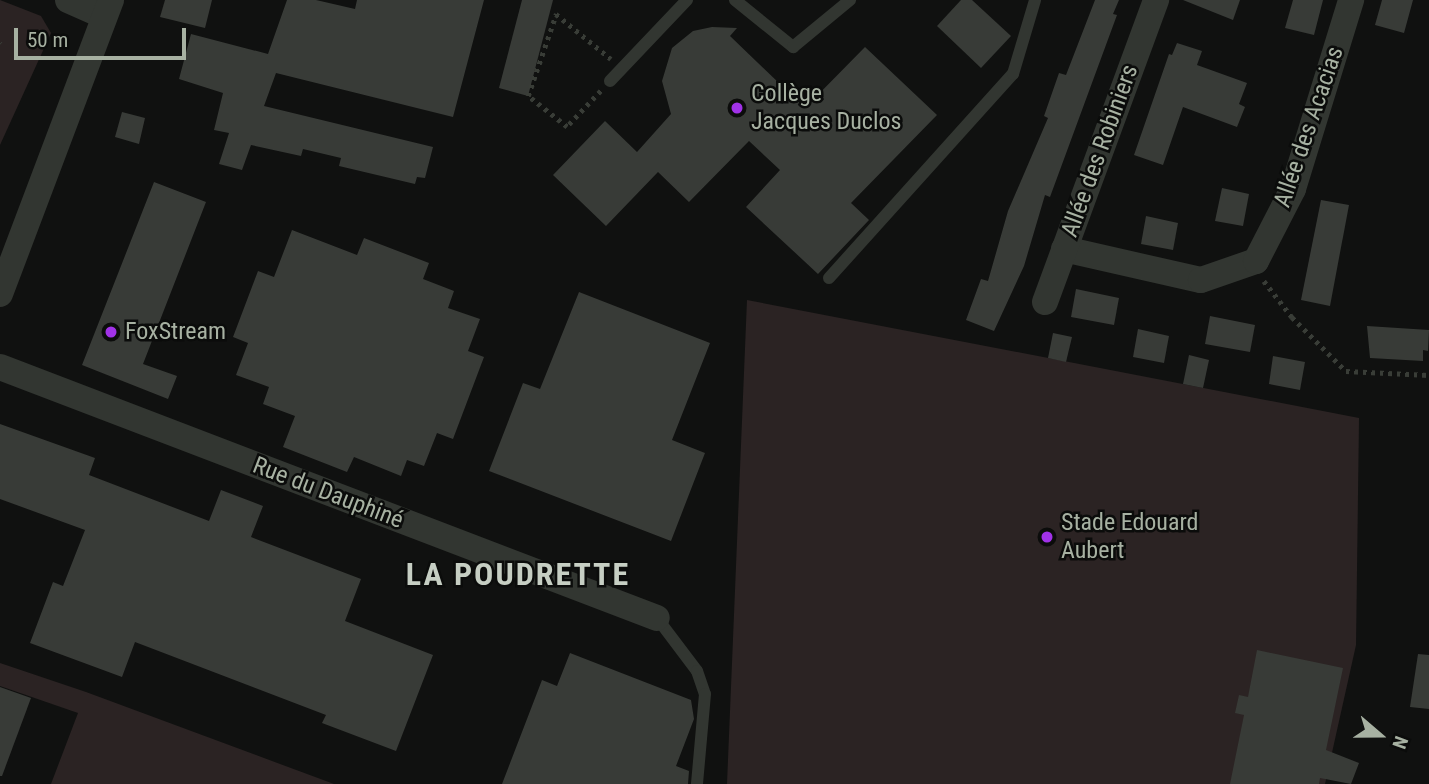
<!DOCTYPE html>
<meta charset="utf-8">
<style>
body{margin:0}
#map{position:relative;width:1429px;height:784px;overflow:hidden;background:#101110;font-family:"Roboto Condensed",sans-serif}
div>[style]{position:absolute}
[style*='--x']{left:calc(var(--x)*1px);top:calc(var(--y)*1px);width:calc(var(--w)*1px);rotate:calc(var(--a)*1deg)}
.green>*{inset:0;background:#2b2323}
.building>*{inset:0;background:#383b37}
.path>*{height:4.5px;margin-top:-2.25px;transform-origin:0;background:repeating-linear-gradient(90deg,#393d37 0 3.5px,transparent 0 8.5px)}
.lane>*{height:12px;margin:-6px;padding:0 6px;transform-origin:6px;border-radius:6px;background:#323631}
.street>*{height:26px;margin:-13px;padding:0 13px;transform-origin:13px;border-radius:13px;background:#323631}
.dots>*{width:19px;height:19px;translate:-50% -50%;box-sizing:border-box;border:4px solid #0b0c0b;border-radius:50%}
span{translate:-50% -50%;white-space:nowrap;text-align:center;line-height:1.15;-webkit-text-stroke:5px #0b0c0b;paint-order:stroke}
.poi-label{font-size:24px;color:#a7b1a2}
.left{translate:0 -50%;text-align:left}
.street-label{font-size:24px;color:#a7b1a2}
.district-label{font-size:32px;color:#c6cec3;font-weight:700;letter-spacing:2px}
.north{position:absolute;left:1345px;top:700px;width:70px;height:70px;-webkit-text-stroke:5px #0b0c0b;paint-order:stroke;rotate:110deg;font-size:19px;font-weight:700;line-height:28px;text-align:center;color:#a7b1a2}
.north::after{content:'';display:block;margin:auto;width:24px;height:32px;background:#a7b1a2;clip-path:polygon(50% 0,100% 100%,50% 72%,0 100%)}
.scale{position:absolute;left:14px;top:28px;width:172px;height:32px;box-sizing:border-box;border:4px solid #a7b1a2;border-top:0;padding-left:9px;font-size:21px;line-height:24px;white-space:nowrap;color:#a7b1a2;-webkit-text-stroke:5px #0b0c0b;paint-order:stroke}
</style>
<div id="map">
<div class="green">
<div style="clip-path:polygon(0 0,41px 16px,51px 33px,0 145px)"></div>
<div style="clip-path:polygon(747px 300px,1359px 418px,1356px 645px,1325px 784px,727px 784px)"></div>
<div style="clip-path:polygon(0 663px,86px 692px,334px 784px,51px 784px,78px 713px,0 686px)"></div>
</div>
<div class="building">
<div style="clip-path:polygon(165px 0,212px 0,205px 28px,160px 17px)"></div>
<div style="clip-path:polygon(287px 0,316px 0,355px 9px,357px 0,484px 0,453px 117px,276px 73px,264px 106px,433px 147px,425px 178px,417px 177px,415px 184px,339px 166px,341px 158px,303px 149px,301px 156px,251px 145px,242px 170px,219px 164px,229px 133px,214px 130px,223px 93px,179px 79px,191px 34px,268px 54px)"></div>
<div style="clip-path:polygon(522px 0,553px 0,528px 96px,499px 88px)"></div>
<div style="clip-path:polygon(961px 0,972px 0,1011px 36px,981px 68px,937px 26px)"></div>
<div style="clip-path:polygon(1095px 0,1119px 0,1113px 14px,1117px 15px,1050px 197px,1045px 195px,1024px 266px,994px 331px,966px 320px,981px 279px,988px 281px,1008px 211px,1048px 118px,1044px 116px,1059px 73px,1066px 75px)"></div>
<div style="clip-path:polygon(1183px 0,1240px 0,1233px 20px)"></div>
<div style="clip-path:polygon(1293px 0,1323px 0,1314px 35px,1285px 28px)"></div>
<div style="clip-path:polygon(1382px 0,1413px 0,1404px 33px,1375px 25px)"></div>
<div style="clip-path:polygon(712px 27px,737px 28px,730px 36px,805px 108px,865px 47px,937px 115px,851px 203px,869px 220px,818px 274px,746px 207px,780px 170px,749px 141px,689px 202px,658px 172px,606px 226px,553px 175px,605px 121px,637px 152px,671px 114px,662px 81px,672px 48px,693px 31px)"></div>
<div style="clip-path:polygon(1177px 43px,1202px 51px,1197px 65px,1247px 83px,1239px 104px,1245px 107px,1237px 127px,1183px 107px,1163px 165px,1134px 155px,1169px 54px,1172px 55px)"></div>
<div style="clip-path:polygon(122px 112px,145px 118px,139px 144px,115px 137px)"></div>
<div style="clip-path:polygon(154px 182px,206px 202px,143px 364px,177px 376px,168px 399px,82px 365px)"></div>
<div style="clip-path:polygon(1222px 188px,1249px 194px,1243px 226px,1215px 221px)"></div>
<div style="clip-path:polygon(1321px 200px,1349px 205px,1330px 306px,1301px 300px)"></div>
<div style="clip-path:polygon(1146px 216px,1178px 223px,1173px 250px,1141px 244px)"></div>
<div style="clip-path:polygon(292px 230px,357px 255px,364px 238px,429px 263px,423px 279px,454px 291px,448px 308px,480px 319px,468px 351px,484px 357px,453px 439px,437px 433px,424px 466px,407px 460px,401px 476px,354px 457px,347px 472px,283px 447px,295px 416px,263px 404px,269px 387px,236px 375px,248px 343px,233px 337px,258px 271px,274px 277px)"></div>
<div style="clip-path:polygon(1076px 289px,1119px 298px,1114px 325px,1071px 317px)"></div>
<div style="clip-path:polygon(579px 292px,710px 343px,672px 440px,705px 453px,671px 541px,489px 471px,523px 383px,540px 389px)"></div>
<div style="clip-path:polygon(1210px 316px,1255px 325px,1250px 352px,1205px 344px)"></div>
<div style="clip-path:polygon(1367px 326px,1429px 330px,1428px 351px,1423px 350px,1423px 361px,1370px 358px)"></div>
<div style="clip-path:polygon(1138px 329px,1169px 336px,1164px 363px,1133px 357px)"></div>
<div style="clip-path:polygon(1053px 333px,1072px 337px,1066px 362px,1048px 358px)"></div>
<div style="clip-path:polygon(1189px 355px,1209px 360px,1203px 388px,1183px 384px)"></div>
<div style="clip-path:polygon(1273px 356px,1305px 362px,1300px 390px,1269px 384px)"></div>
<div style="clip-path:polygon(0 424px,95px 458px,89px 475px,209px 521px,221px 490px,263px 506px,251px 537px,361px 579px,345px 621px,433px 655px,396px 751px,322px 723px,326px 715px,135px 642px,122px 677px,30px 643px,53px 582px,63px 586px,85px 530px,0 499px)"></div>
<div style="clip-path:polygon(1257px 650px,1343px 668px,1326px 750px,1359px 763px,1351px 784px,1320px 778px,1319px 784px,1230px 784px,1244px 715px,1235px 713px,1239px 695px,1248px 697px)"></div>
<div style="clip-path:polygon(570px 653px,691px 700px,694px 719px,676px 766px,689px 771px,688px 784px,502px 784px,542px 680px,557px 686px)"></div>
<div style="clip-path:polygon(1418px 654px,1429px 655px,1429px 709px,1410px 707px)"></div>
<div style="clip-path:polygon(0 687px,31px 698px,2px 776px,0 776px)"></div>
</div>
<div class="path">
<div style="--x:0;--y:43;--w:1;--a:45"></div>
<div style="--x:601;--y:91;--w:50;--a:133.4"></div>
<div style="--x:567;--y:127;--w:50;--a:-141.5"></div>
<div style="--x:528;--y:96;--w:87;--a:-71.1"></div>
<div style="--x:556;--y:14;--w:71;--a:39.3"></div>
<div style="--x:1264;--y:281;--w:46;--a:52.1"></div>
<div style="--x:1292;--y:317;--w:76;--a:45"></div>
<div style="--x:1346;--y:371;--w:83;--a:2.8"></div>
</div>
<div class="lane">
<div style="--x:735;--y:0;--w:75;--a:39"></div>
<div style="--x:793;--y:47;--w:74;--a:-39.5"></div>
<div style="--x:610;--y:81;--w:112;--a:-46.5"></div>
<div style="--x:829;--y:278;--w:275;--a:-48"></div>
<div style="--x:1013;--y:74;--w:77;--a:-73.4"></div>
<div style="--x:657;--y:618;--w:66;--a:53"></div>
<div style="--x:697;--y:671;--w:24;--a:71"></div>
<div style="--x:705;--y:694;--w:90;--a:95.1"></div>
</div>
<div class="street">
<div style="--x:68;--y:0;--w:39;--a:24"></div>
<div style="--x:1064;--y:249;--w:140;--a:12.8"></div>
<div style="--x:1201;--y:280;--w:58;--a:-19.1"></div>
<div style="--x:1256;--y:261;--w:81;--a:-62.8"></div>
<div style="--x:1293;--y:189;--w:198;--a:-72.9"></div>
<div style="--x:0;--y:294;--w:314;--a:-69.3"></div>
<div style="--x:1045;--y:302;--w:322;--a:-69.8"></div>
<div style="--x:0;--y:367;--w:703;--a:20.91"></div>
</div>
<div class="dots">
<div style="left:737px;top:108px;background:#a132e8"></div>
<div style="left:111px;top:332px;background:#a132e8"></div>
<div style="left:1047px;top:537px;background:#a132e8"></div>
</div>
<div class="poi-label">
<span class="left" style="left:751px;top:108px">Collège<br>Jacques Duclos</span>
<span class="left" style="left:125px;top:332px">FoxStream</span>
<span class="left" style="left:1061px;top:537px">Stade Edouard<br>Aubert</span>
</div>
<div class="street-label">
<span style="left:1309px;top:127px;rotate:-71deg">Allée des Acacias</span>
<span style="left:1100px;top:151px;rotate:-70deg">Allée des Robiniers</span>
<span style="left:328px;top:493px;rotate:21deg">Rue du Dauphiné</span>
</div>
<div class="district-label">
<span style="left:518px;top:574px">LA POUDRETTE</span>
</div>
<div class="north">N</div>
<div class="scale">50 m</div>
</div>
